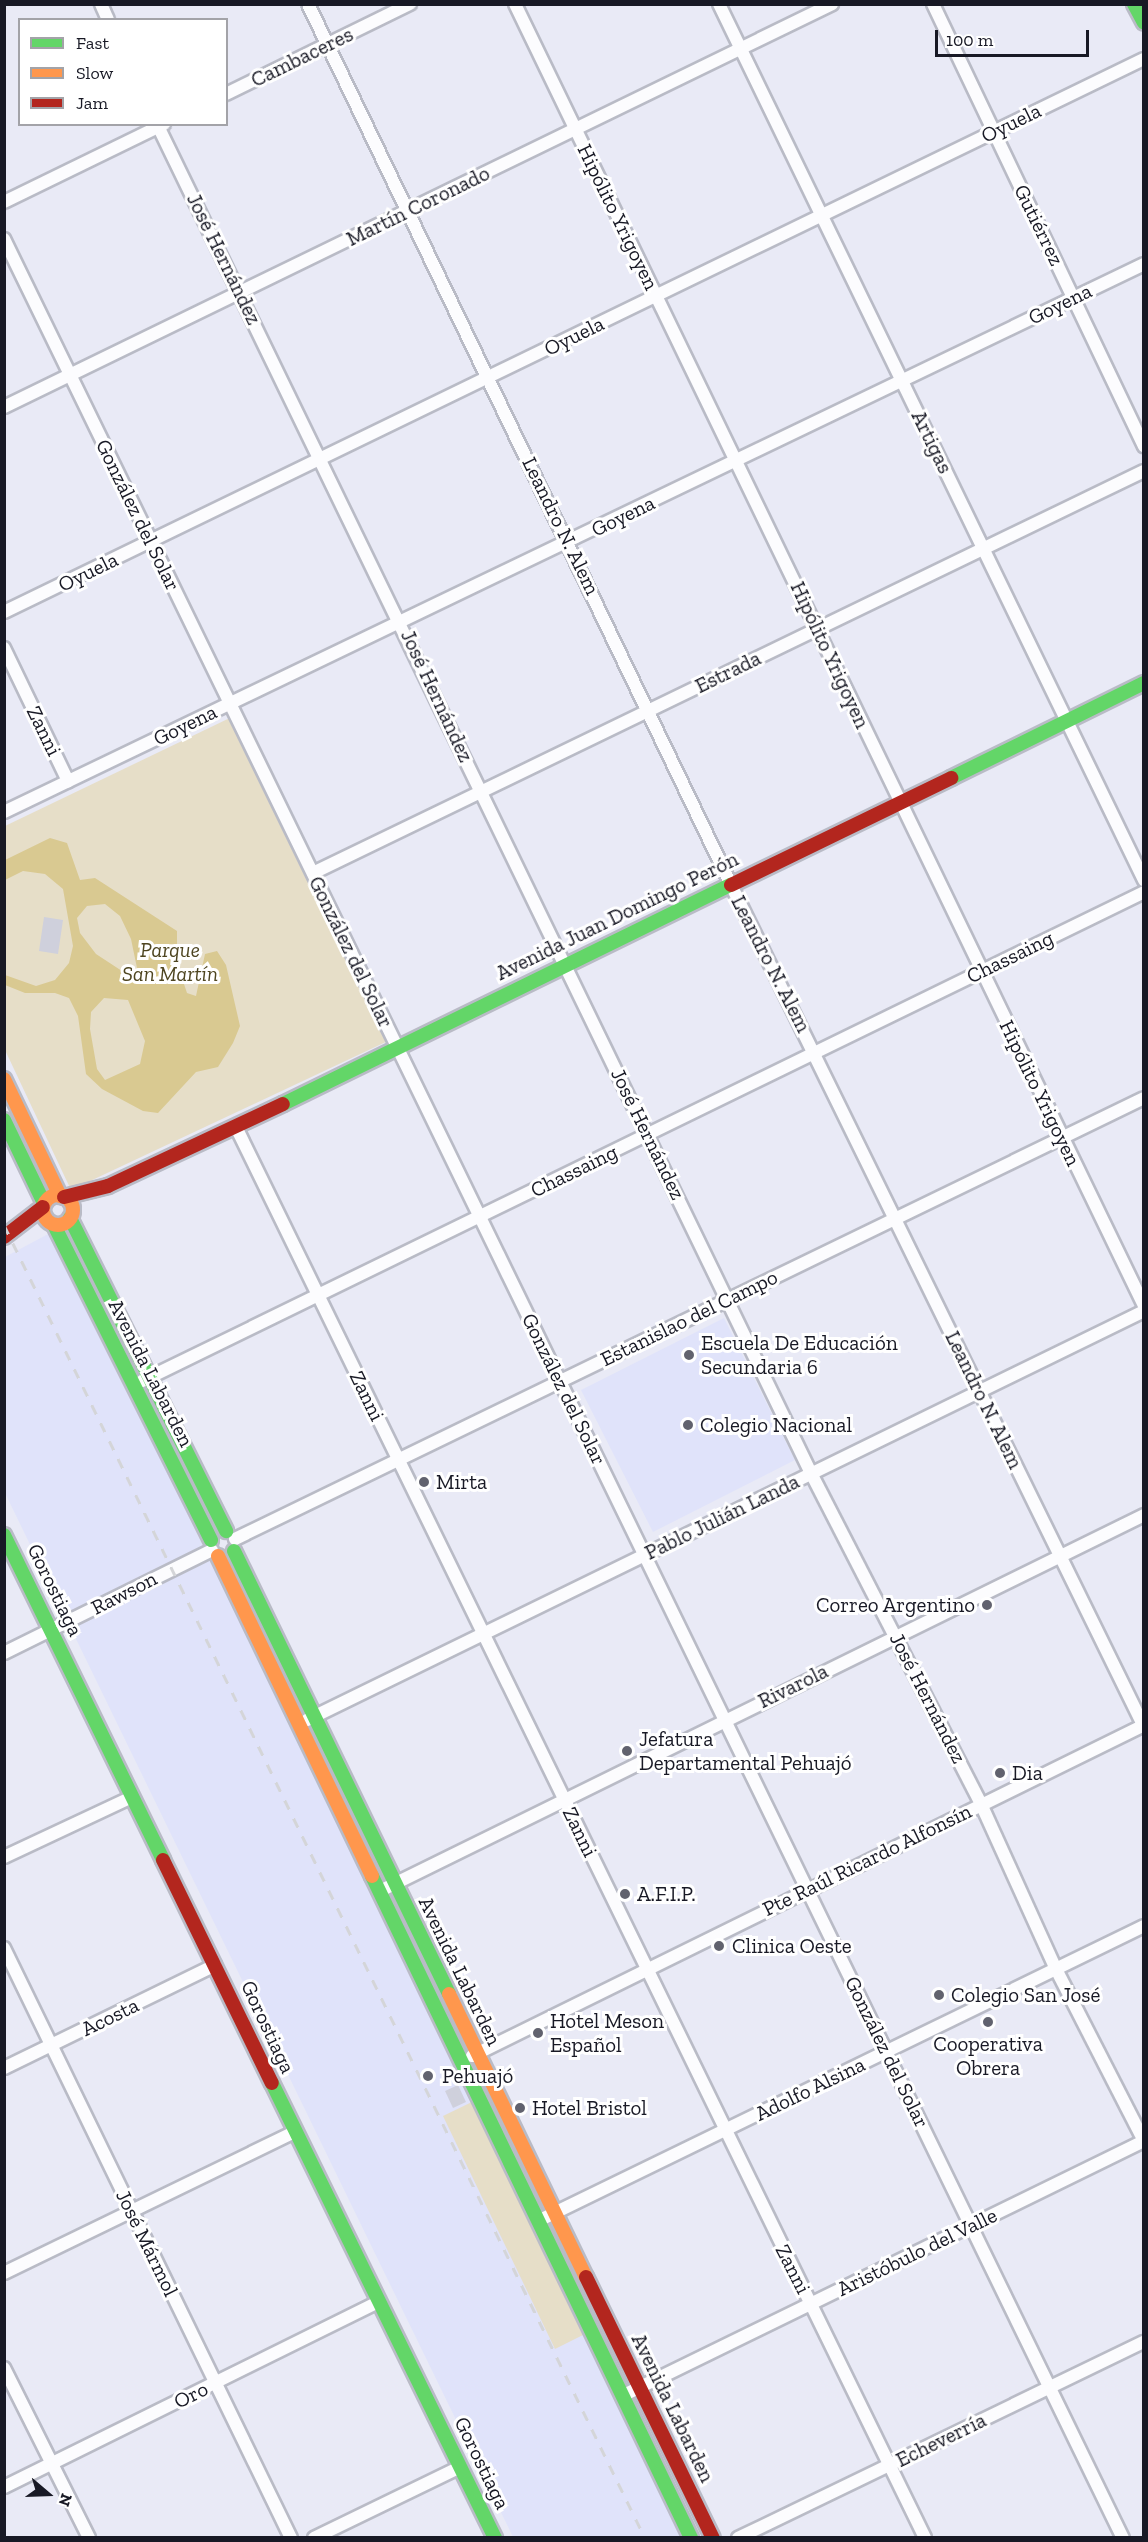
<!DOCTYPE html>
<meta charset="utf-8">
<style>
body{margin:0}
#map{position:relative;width:1148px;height:2542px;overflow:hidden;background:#e9eaf6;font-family:"Zilla Slab",serif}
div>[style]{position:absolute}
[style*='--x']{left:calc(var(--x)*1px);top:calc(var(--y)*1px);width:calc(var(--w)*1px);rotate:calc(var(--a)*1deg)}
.built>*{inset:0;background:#e0e3fa}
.green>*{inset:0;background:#e6dec8}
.water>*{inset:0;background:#d9c991}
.building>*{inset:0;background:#cfd0dc}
.roads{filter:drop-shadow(2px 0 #b9bbc6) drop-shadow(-2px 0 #b9bbc6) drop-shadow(0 2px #b9bbc6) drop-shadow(0 -2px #b9bbc6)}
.street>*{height:12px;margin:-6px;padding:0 6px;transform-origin:6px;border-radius:6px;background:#fcfcfe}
.fast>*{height:14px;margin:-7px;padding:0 7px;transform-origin:7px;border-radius:7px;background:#63d668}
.slow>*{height:14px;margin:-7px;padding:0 7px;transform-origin:7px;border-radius:7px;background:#ff974d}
.slow>.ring{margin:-7px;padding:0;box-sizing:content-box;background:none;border:14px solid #ff974d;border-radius:50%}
.jam>*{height:14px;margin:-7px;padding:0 7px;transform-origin:7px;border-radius:7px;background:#b3261e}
.rail>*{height:3px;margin-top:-1.5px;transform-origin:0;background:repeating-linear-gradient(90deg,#d4d5d8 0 10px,transparent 0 20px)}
.dots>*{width:16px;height:16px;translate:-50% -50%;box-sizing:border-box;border:3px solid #fff;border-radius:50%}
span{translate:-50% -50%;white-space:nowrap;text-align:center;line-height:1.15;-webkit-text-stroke:6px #fff;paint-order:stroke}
.street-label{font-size:21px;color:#181925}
.park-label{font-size:21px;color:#4e4520;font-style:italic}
.poi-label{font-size:21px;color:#181925}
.left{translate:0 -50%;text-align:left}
.right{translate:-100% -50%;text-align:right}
.frame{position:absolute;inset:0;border:6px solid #181925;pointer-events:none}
.legend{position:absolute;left:18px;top:18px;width:210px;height:108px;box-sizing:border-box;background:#fff;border:2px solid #a3a3a8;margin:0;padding:8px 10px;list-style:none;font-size:18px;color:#181925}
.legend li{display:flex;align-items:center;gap:12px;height:30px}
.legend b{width:30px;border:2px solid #a3a3a8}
.north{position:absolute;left:18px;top:2464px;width:60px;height:60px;-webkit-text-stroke:4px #fff;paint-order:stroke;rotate:109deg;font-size:16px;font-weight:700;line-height:24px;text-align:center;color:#181925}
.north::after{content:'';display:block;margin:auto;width:21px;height:27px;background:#181925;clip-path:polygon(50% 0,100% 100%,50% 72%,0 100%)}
.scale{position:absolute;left:935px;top:30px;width:154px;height:27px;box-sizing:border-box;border:3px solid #181925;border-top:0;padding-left:8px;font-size:18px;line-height:21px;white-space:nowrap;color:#181925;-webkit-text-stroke:4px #fff;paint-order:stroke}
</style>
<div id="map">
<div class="built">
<div style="clip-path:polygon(50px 1233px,688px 2537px,513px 2537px,5px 1493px,5px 1257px)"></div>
<div style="clip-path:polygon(724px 1318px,795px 1460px,653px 1532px,581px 1390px)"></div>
</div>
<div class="green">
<div style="clip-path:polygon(236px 715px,390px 1040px,71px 1190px,5px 1050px,5px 826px)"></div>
<div style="clip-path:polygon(476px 2100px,587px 2333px,555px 2349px,443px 2116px)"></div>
</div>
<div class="water">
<div style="clip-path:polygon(evenodd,50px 838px,67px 843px,80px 880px,95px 878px,177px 931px,177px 963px,187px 993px,196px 996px,205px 954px,217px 951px,226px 965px,240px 1026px,233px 1043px,218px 1067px,196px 1072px,158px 1113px,143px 1111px,102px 1089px,86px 1074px,78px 1016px,69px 998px,55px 993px,25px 993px,5px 985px,5px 975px,36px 986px,55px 980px,69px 963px,73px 946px,63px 889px,45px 874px,23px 871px,5px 880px,5px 860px,50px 838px,105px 904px,120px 916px,131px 939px,137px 968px,125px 973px,96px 954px,80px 933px,77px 918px,87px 906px,105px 904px,50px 838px,104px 998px,128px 1000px,145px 1041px,140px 1064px,105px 1080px,97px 1069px,90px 1029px,91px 1012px,104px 998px)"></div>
</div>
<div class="building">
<div style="clip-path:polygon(44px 917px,63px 920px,58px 954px,39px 951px)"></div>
<div style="clip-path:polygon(458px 2085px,466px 2102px,453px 2108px,445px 2091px)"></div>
</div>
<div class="roads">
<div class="street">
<div style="--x:101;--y:4;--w:17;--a:66"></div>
<div style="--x:308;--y:4;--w:977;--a:64.35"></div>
<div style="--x:731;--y:885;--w:938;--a:63.87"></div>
<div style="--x:515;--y:4;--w:1446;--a:64.21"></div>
<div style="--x:719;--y:4;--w:974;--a:64.12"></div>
<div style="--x:933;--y:4;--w:490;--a:64.5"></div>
<div style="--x:226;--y:94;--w:205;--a:-26.1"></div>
<div style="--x:157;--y:124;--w:1499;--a:64.14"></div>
<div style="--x:811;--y:1473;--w:372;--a:62.8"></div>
<div style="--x:981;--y:1804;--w:181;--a:65.6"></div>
<div style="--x:1056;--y:1969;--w:193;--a:62.9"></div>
<div style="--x:4;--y:202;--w:178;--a:-26"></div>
<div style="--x:4;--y:239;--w:2557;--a:64.05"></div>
<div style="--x:4;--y:407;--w:921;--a:-25.95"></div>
<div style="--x:4;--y:612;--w:1267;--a:-25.88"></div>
<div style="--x:4;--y:648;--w:148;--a:64.3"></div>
<div style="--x:4;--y:812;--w:1265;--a:-25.67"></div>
<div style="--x:313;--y:873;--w:923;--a:-25.82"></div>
<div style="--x:236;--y:1127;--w:1570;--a:63.97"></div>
<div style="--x:142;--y:1381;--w:1115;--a:-26.01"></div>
<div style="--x:235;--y:1539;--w:1010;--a:-25.88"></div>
<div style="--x:4;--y:1653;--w:232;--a:-26.3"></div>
<div style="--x:307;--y:1720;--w:932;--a:-26.04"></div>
<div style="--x:4;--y:1857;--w:141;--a:-25.1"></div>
<div style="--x:380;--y:1891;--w:852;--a:-26.2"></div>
<div style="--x:4;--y:1948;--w:656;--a:64.06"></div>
<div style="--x:472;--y:2056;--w:749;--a:-26.22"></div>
<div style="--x:4;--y:2068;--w:235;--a:-26"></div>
<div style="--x:540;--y:2220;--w:672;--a:-25.95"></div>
<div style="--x:4;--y:2273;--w:322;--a:-25.9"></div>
<div style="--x:4;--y:2368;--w:190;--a:63.4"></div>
<div style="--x:626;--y:2394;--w:576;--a:-26.03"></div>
<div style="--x:4;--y:2487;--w:416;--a:-26.3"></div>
<div style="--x:314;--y:2538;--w:162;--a:-25.9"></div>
<div style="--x:738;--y:2538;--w:451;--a:-25.8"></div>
</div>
<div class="fast">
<div style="--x:1134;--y:4;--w:21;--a:62"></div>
<div style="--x:951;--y:778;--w:215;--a:-26.2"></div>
<div style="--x:283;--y:1104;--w:499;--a:-26.1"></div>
<div style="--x:4;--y:1120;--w:92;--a:64.3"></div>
<div style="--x:70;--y:1218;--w:350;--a:63.5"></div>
<div style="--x:54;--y:1225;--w:352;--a:63.5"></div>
<div style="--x:4;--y:1535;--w:362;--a:63.9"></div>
<div style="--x:234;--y:1551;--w:492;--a:64.1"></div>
<div style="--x:372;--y:1876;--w:735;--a:64.27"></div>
<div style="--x:272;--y:2083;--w:507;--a:63.89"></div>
</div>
<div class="slow">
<div style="--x:4;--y:1079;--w:130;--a:64.4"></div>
<div class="ring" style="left:43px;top:1195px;width:16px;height:16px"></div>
<div style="--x:218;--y:1556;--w:355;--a:64.3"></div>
<div style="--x:449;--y:1994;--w:314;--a:64.2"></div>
</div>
<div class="jam">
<div style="--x:731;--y:885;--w:245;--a:-25.9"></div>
<div style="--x:64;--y:1197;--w:45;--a:-14"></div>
<div style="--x:108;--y:1186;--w:193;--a:-25.1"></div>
<div style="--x:4;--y:1237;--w:49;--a:-37.6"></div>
<div style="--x:163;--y:1860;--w:248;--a:64"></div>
<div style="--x:586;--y:2277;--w:290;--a:64.1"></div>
</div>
</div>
<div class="rail">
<div style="--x:4;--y:1225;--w:1461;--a:63.98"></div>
</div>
<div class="dots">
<div style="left:689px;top:1355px;background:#61626e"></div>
<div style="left:688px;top:1425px;background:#61626e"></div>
<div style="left:424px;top:1482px;background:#61626e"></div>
<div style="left:987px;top:1605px;background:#61626e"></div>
<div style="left:627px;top:1751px;background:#61626e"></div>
<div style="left:1000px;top:1773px;background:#61626e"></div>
<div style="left:625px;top:1894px;background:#61626e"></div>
<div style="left:719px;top:1946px;background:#61626e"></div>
<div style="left:939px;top:1995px;background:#61626e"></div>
<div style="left:988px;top:2022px;background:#61626e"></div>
<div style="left:538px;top:2033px;background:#61626e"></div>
<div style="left:428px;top:2076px;background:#61626e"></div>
<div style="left:520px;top:2108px;background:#61626e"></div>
</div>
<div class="street-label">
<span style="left:302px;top:57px;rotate:-26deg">Cambaceres</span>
<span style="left:1011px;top:123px;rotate:-26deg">Oyuela</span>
<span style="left:418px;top:206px;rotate:-26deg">Martín Coronado</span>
<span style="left:618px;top:217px;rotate:64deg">Hipólito Yrigoyen</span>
<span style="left:1039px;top:225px;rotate:64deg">Gutiérrez</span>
<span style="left:224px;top:259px;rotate:64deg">José Hernández</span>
<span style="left:1060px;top:304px;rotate:-26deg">Goyena</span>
<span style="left:574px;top:336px;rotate:-26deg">Oyuela</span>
<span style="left:932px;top:442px;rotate:64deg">Artigas</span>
<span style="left:138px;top:515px;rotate:64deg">González del Solar</span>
<span style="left:623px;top:516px;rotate:-26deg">Goyena</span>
<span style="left:561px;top:526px;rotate:64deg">Leandro N. Alem</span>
<span style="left:88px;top:572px;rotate:-26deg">Oyuela</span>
<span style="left:830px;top:655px;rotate:65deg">Hipólito Yrigoyen</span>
<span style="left:728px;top:672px;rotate:-26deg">Estrada</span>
<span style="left:437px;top:696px;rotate:65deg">José Hernández</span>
<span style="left:185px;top:725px;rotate:-26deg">Goyena</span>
<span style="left:44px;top:731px;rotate:64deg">Zanni</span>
<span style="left:617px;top:916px;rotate:-26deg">Avenida Juan Domingo Perón</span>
<span style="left:351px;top:952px;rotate:64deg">González del Solar</span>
<span style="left:1010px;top:957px;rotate:-26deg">Chassaing</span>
<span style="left:771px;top:964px;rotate:63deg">Leandro N. Alem</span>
<span style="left:1040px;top:1093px;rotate:64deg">Hipólito Yrigoyen</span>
<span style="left:648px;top:1134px;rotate:64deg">José Hernández</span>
<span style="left:574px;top:1171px;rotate:-26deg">Chassaing</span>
<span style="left:689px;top:1318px;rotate:-26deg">Estanislao del Campo</span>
<span style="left:151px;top:1373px;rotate:63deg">Avenida Labarden</span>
<span style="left:564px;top:1389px;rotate:64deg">González del Solar</span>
<span style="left:367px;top:1396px;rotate:64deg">Zanni</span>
<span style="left:984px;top:1400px;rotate:64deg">Leandro N. Alem</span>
<span style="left:722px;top:1517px;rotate:-26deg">Pablo Julián Landa</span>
<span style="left:55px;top:1590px;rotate:64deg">Gorostiaga</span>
<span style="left:124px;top:1593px;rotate:-27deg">Rawson</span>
<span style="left:793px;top:1686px;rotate:-26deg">Rivarola</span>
<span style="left:928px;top:1698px;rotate:63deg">José Hernández</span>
<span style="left:580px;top:1832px;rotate:64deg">Zanni</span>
<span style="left:867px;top:1860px;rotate:-26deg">Pte Raúl Ricardo Alfonsín</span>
<span style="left:460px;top:1971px;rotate:64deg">Avenida Labarden</span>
<span style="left:110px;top:2017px;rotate:-26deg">Acosta</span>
<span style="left:268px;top:2027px;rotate:65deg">Gorostiaga</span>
<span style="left:887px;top:2052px;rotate:64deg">González del Solar</span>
<span style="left:810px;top:2089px;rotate:-26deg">Adolfo Alsina</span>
<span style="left:147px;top:2243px;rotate:64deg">José Mármol</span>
<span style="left:917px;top:2252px;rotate:-26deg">Aristóbulo del Valle</span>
<span style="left:793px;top:2269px;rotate:63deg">Zanni</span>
<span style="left:191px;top:2395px;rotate:-26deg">Oro</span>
<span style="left:673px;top:2408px;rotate:64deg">Avenida Labarden</span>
<span style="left:941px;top:2440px;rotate:-26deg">Echeverría</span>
<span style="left:482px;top:2463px;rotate:64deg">Gorostiaga</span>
</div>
<div class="park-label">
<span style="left:170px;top:962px">Parque<br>San Martín</span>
</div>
<div class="poi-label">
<span class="left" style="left:701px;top:1355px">Escuela De Educación<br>Secundaria 6</span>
<span class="left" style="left:700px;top:1425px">Colegio Nacional</span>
<span class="left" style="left:436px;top:1482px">Mirta</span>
<span class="right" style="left:975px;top:1605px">Correo Argentino</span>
<span class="left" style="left:639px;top:1751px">Jefatura<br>Departamental Pehuajó</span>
<span class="left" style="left:1012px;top:1773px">Dia</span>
<span class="left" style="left:637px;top:1894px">A.F.I.P.</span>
<span class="left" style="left:732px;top:1946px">Clinica Oeste</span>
<span class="left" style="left:951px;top:1995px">Colegio San José</span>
<span class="left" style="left:550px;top:2033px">Hotel Meson<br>Español</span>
<span style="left:988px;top:2056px">Cooperativa<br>Obrera</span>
<span class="left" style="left:442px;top:2076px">Pehuajó</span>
<span class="left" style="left:532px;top:2108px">Hotel Bristol</span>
</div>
<div class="frame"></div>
<ul class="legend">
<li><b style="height:8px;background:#63d668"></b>Fast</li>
<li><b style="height:8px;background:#ff974d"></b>Slow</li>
<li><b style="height:8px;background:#b3261e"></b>Jam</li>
</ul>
<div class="north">N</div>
<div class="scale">100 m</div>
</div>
